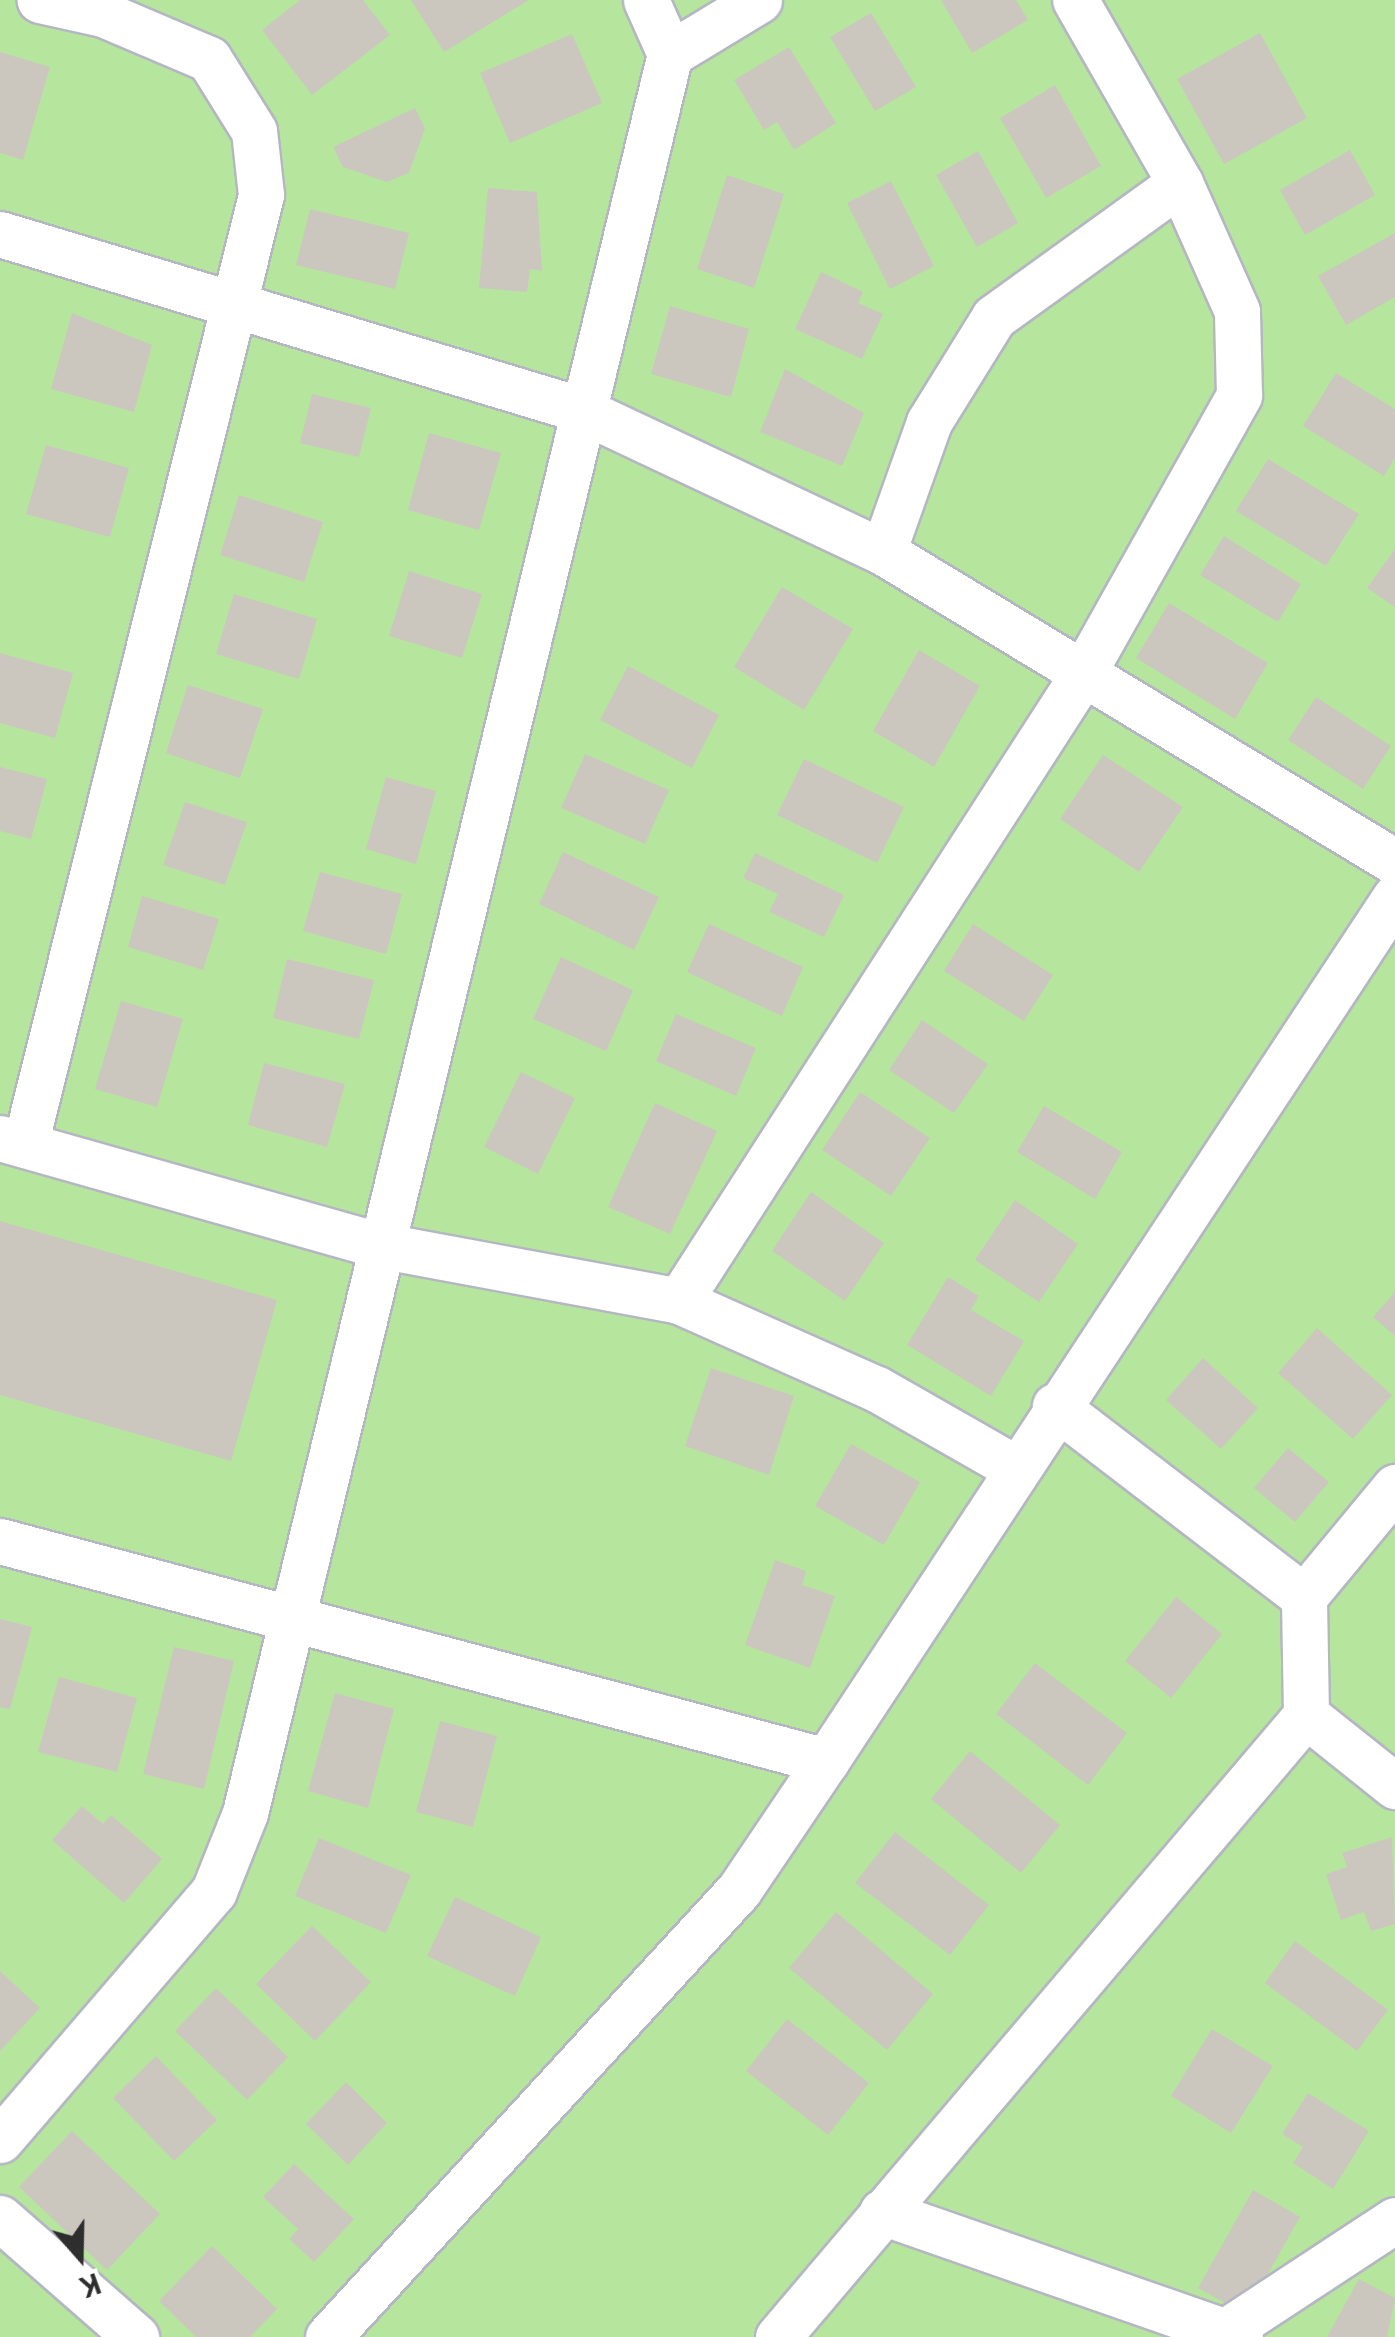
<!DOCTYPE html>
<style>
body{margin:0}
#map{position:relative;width:1395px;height:2337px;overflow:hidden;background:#efe9e1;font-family:"Public Sans",sans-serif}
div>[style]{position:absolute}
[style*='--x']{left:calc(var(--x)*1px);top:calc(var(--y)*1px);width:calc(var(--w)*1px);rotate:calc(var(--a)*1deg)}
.green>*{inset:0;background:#b6e59e}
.building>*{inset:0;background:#cbc7bf}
.roads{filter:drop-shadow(2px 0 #b4b7c1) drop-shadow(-2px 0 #b4b7c1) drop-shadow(0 2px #b4b7c1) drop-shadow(0 -2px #b4b7c1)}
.minor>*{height:45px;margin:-22.5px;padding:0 22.5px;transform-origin:22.5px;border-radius:22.5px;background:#fff}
span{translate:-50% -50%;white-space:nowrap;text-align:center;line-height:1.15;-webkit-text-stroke:10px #fff;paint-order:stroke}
.north{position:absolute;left:30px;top:2207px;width:100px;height:100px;-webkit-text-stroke:8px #fff;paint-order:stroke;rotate:160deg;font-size:28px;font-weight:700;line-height:40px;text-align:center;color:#2e2e2e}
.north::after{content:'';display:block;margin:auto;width:35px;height:45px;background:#2e2e2e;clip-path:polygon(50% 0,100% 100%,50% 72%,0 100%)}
</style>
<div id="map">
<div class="green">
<div style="clip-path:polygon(0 0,1395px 0,1395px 2337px,0 2337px)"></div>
</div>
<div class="building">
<div style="clip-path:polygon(300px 0,363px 0,390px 35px,312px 95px,262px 30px)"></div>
<div style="clip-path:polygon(411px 0,529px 0,444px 52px)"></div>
<div style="clip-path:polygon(941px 0,1016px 0,1028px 20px,972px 53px)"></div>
<div style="clip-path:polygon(871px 13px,916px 87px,875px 111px,830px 37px)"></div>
<div style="clip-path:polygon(1260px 33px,1307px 118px,1224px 164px,1177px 79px)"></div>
<div style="clip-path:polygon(572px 34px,602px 103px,510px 143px,480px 73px)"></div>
<div style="clip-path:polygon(789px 47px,836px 123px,794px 150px,777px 122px,764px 130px,734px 80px)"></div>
<div style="clip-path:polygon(0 52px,50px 67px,23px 160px,0 153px)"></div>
<div style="clip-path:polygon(1055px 85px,1101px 166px,1046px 198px,1000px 118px)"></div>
<div style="clip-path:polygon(415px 108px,425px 128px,409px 173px,387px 182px,343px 167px,333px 147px)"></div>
<div style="clip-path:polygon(1350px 150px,1375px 195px,1305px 235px,1280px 190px)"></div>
<div style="clip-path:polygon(978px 151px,1018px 223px,977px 247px,936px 175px)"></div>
<div style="clip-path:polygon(727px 175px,784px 194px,754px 288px,697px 269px)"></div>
<div style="clip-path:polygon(891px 181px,934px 266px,890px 289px,847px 203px)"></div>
<div style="clip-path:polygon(488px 188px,537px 192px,542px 271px,530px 269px,527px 292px,479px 288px)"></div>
<div style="clip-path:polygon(310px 209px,409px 233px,395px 289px,296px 265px)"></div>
<div style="clip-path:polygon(1395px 233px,1395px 297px,1346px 325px,1318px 276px)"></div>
<div style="clip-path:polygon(821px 272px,863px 292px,858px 303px,883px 314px,862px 359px,795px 329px)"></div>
<div style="clip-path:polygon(670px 306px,749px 329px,731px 397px,651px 374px)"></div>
<div style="clip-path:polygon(72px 313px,152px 345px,134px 412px,51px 389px)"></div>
<div style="clip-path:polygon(785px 369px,864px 413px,842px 466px,760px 432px)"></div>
<div style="clip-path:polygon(1336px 373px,1395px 409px,1395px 458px,1384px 476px,1303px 426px)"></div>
<div style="clip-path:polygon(312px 394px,371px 408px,359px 457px,300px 443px)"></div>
<div style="clip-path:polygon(429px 433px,501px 453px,479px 530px,408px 510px)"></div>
<div style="clip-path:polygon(46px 445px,129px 468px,110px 537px,26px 514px)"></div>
<div style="clip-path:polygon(1268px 459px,1359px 514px,1326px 566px,1236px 511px)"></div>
<div style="clip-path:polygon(239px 495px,323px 522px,304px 582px,220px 555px)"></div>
<div style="clip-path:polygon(1224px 536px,1301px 584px,1278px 622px,1200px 575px)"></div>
<div style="clip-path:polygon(1395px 549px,1395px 607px,1367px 588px)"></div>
<div style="clip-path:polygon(409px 571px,482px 594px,462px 658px,389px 636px)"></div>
<div style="clip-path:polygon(782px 587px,853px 629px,804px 710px,734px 667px)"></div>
<div style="clip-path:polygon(234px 594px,317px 619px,299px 679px,216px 654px)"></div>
<div style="clip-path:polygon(1169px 603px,1268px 663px,1235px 719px,1136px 658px)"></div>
<div style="clip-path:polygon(919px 650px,980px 686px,934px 767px,873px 731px)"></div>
<div style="clip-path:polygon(0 653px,73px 673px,55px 738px,0 723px)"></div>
<div style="clip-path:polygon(628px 666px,719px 715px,692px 768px,600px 720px)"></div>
<div style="clip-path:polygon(188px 685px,263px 709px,240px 778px,166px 753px)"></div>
<div style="clip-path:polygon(1316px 697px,1391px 746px,1363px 789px,1288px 740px)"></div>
<div style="clip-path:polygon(585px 754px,669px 790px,645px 844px,561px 808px)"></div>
<div style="clip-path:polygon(1103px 755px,1183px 807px,1139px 872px,1060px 819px)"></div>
<div style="clip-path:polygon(804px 759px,904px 807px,877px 863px,777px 815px)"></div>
<div style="clip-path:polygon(0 767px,47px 779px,31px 839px,0 831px)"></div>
<div style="clip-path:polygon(386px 777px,436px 791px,416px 864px,366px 849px)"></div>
<div style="clip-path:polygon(185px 802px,247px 822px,225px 885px,163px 865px)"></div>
<div style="clip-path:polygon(563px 852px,659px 897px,634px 950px,539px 904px)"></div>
<div style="clip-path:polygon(755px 853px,844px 895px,824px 937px,769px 912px,778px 894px,743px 878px)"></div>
<div style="clip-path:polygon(320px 872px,402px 894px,386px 954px,303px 931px)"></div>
<div style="clip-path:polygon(142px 896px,219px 919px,203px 970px,128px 947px)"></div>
<div style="clip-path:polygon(709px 924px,803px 967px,782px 1016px,687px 972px)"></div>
<div style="clip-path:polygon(973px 924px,1053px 975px,1024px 1021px,944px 971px)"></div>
<div style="clip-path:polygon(561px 957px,633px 990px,606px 1051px,533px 1019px)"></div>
<div style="clip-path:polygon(287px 959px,374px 980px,359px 1039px,273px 1018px)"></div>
<div style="clip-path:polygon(121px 1001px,183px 1019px,157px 1107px,95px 1089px)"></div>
<div style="clip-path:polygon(676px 1014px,756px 1048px,736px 1096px,656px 1061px)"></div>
<div style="clip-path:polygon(922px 1020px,988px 1064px,954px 1113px,889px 1070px)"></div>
<div style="clip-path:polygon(264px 1063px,345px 1084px,327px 1147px,248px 1125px)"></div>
<div style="clip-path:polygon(521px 1072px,575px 1098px,538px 1174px,484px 1147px)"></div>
<div style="clip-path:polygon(860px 1092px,930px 1138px,891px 1196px,822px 1150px)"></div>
<div style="clip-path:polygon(655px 1103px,717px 1131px,670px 1234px,608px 1207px)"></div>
<div style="clip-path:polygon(1044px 1106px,1122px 1152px,1095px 1199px,1017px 1152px)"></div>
<div style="clip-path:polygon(811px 1192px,884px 1243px,845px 1301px,772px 1251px)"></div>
<div style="clip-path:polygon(1015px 1200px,1078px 1244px,1039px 1302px,975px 1260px)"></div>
<div style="clip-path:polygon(0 1221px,277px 1300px,231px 1461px,0 1395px)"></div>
<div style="clip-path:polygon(948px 1277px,979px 1296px,971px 1310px,1024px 1341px,991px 1396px,907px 1345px)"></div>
<div style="clip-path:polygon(1395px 1292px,1395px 1336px,1373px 1317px)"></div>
<div style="clip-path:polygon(1317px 1328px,1392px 1395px,1353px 1439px,1278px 1373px)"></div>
<div style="clip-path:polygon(1203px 1358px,1258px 1408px,1221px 1449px,1166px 1400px)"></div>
<div style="clip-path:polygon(711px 1368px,794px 1396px,769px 1475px,685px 1446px)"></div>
<div style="clip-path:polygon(851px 1444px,920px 1482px,884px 1545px,815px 1506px)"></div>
<div style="clip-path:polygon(1288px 1448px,1329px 1482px,1295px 1522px,1254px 1488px)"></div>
<div style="clip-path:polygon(775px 1560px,806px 1571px,802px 1585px,835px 1596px,810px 1668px,745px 1645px)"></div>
<div style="clip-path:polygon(1176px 1597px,1222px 1634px,1171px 1698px,1125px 1661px)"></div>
<div style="clip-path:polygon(0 1619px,32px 1627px,10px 1709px,0 1707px)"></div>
<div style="clip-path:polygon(174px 1647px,234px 1661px,204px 1789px,143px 1774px)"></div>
<div style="clip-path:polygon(1035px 1663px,1127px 1733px,1088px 1785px,996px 1714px)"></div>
<div style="clip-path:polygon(59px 1677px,137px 1698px,117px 1772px,38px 1752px)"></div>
<div style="clip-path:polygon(335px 1693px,394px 1709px,368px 1808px,308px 1791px)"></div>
<div style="clip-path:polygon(440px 1721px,497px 1736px,473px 1827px,416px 1812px)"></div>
<div style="clip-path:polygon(970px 1751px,1060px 1825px,1021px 1873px,931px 1799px)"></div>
<div style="clip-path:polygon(82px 1806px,103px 1824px,111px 1815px,162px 1859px,124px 1903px,52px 1840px)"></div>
<div style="clip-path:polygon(895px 1832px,989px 1905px,950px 1955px,855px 1883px)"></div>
<div style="clip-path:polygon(1392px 1837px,1395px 1924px,1371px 1931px,1364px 1912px,1341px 1920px,1326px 1874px,1347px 1867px,1342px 1853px)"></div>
<div style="clip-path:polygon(319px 1838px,411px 1875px,386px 1933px,295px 1896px)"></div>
<div style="clip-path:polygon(455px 1897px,541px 1937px,515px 1996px,427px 1956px)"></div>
<div style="clip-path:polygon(836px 1912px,933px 1994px,887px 2050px,789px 1968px)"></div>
<div style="clip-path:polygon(312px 1926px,371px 1982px,315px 2041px,256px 1984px)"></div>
<div style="clip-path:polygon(1295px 1941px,1388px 2010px,1357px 2051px,1265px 1983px)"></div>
<div style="clip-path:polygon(0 1971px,40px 2008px,0 2051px)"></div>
<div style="clip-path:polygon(216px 1988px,288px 2057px,247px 2100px,175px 2031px)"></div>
<div style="clip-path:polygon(787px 2019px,869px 2083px,828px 2135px,746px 2071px)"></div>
<div style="clip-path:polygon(1212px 2029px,1273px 2066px,1231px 2133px,1171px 2096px)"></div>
<div style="clip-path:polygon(156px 2056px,217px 2120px,174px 2161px,113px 2098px)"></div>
<div style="clip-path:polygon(346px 2082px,387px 2123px,348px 2165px,306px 2124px)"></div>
<div style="clip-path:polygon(1308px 2093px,1369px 2131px,1333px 2189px,1293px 2163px,1303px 2147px,1282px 2134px)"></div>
<div style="clip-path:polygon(72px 2131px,160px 2214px,107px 2270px,19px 2187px)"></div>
<div style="clip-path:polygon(294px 2164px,354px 2219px,314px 2262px,289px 2239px,298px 2229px,263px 2197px)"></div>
<div style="clip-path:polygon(1253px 2190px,1300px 2217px,1245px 2314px,1198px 2288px)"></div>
<div style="clip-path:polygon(212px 2246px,277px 2309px,250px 2337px,196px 2337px,159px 2301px)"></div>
<div style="clip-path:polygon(1359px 2279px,1395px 2298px,1387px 2337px,1327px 2337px)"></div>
</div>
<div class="roads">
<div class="minor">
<div style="--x:670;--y:54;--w:104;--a:-31.2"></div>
<div style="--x:0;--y:234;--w:605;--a:16.82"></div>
<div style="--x:579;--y:409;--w:336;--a:25.2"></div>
<div style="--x:883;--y:552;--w:599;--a:31.19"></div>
<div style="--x:883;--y:552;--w:138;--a:-70.5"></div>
<div style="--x:929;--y:422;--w:123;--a:-58.2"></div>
<div style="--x:994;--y:317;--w:229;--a:-35.8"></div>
<div style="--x:0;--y:1138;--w:393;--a:15.8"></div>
<div style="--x:378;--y:1245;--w:306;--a:10.5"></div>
<div style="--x:679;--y:1301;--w:217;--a:24"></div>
<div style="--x:877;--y:1389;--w:158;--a:29.7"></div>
<div style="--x:25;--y:1145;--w:979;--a:-76.05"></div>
<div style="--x:261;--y:195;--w:64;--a:-96.2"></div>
<div style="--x:254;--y:131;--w:85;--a:-122"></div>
<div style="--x:209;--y:59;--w:115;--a:-157"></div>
<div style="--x:103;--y:14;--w:65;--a:-167.5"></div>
<div style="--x:679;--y:1301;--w:742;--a:-57.21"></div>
<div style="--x:1081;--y:677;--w:323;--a:-60.7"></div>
<div style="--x:1239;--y:395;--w:84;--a:-91.4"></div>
<div style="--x:1237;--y:311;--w:140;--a:-114"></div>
<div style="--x:1180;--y:183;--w:211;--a:-119.8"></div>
<div style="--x:0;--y:1541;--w:855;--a:14.91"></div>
<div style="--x:826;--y:1761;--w:1035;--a:-56.63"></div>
<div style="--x:1304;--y:1597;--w:143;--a:-50.4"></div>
<div style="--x:1306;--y:1715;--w:114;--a:38.6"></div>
<div style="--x:0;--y:2140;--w:328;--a:-49.3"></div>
<div style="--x:214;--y:1891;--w:84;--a:-68.3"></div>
<div style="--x:245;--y:1813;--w:1810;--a:-76.42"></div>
<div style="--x:670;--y:54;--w:59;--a:-114"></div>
<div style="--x:882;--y:2212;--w:379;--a:19.2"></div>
<div style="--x:0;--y:2218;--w:181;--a:41.2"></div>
<div style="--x:1226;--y:2331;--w:202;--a:-33.3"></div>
<div style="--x:328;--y:2337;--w:607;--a:-47.4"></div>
<div style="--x:739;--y:1890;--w:156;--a:-56"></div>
<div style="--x:778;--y:2337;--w:816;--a:-49.67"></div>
<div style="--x:1306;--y:1715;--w:118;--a:-91"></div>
<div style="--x:1304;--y:1597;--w:314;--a:-142.5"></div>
</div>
</div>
<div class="north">K</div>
</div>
